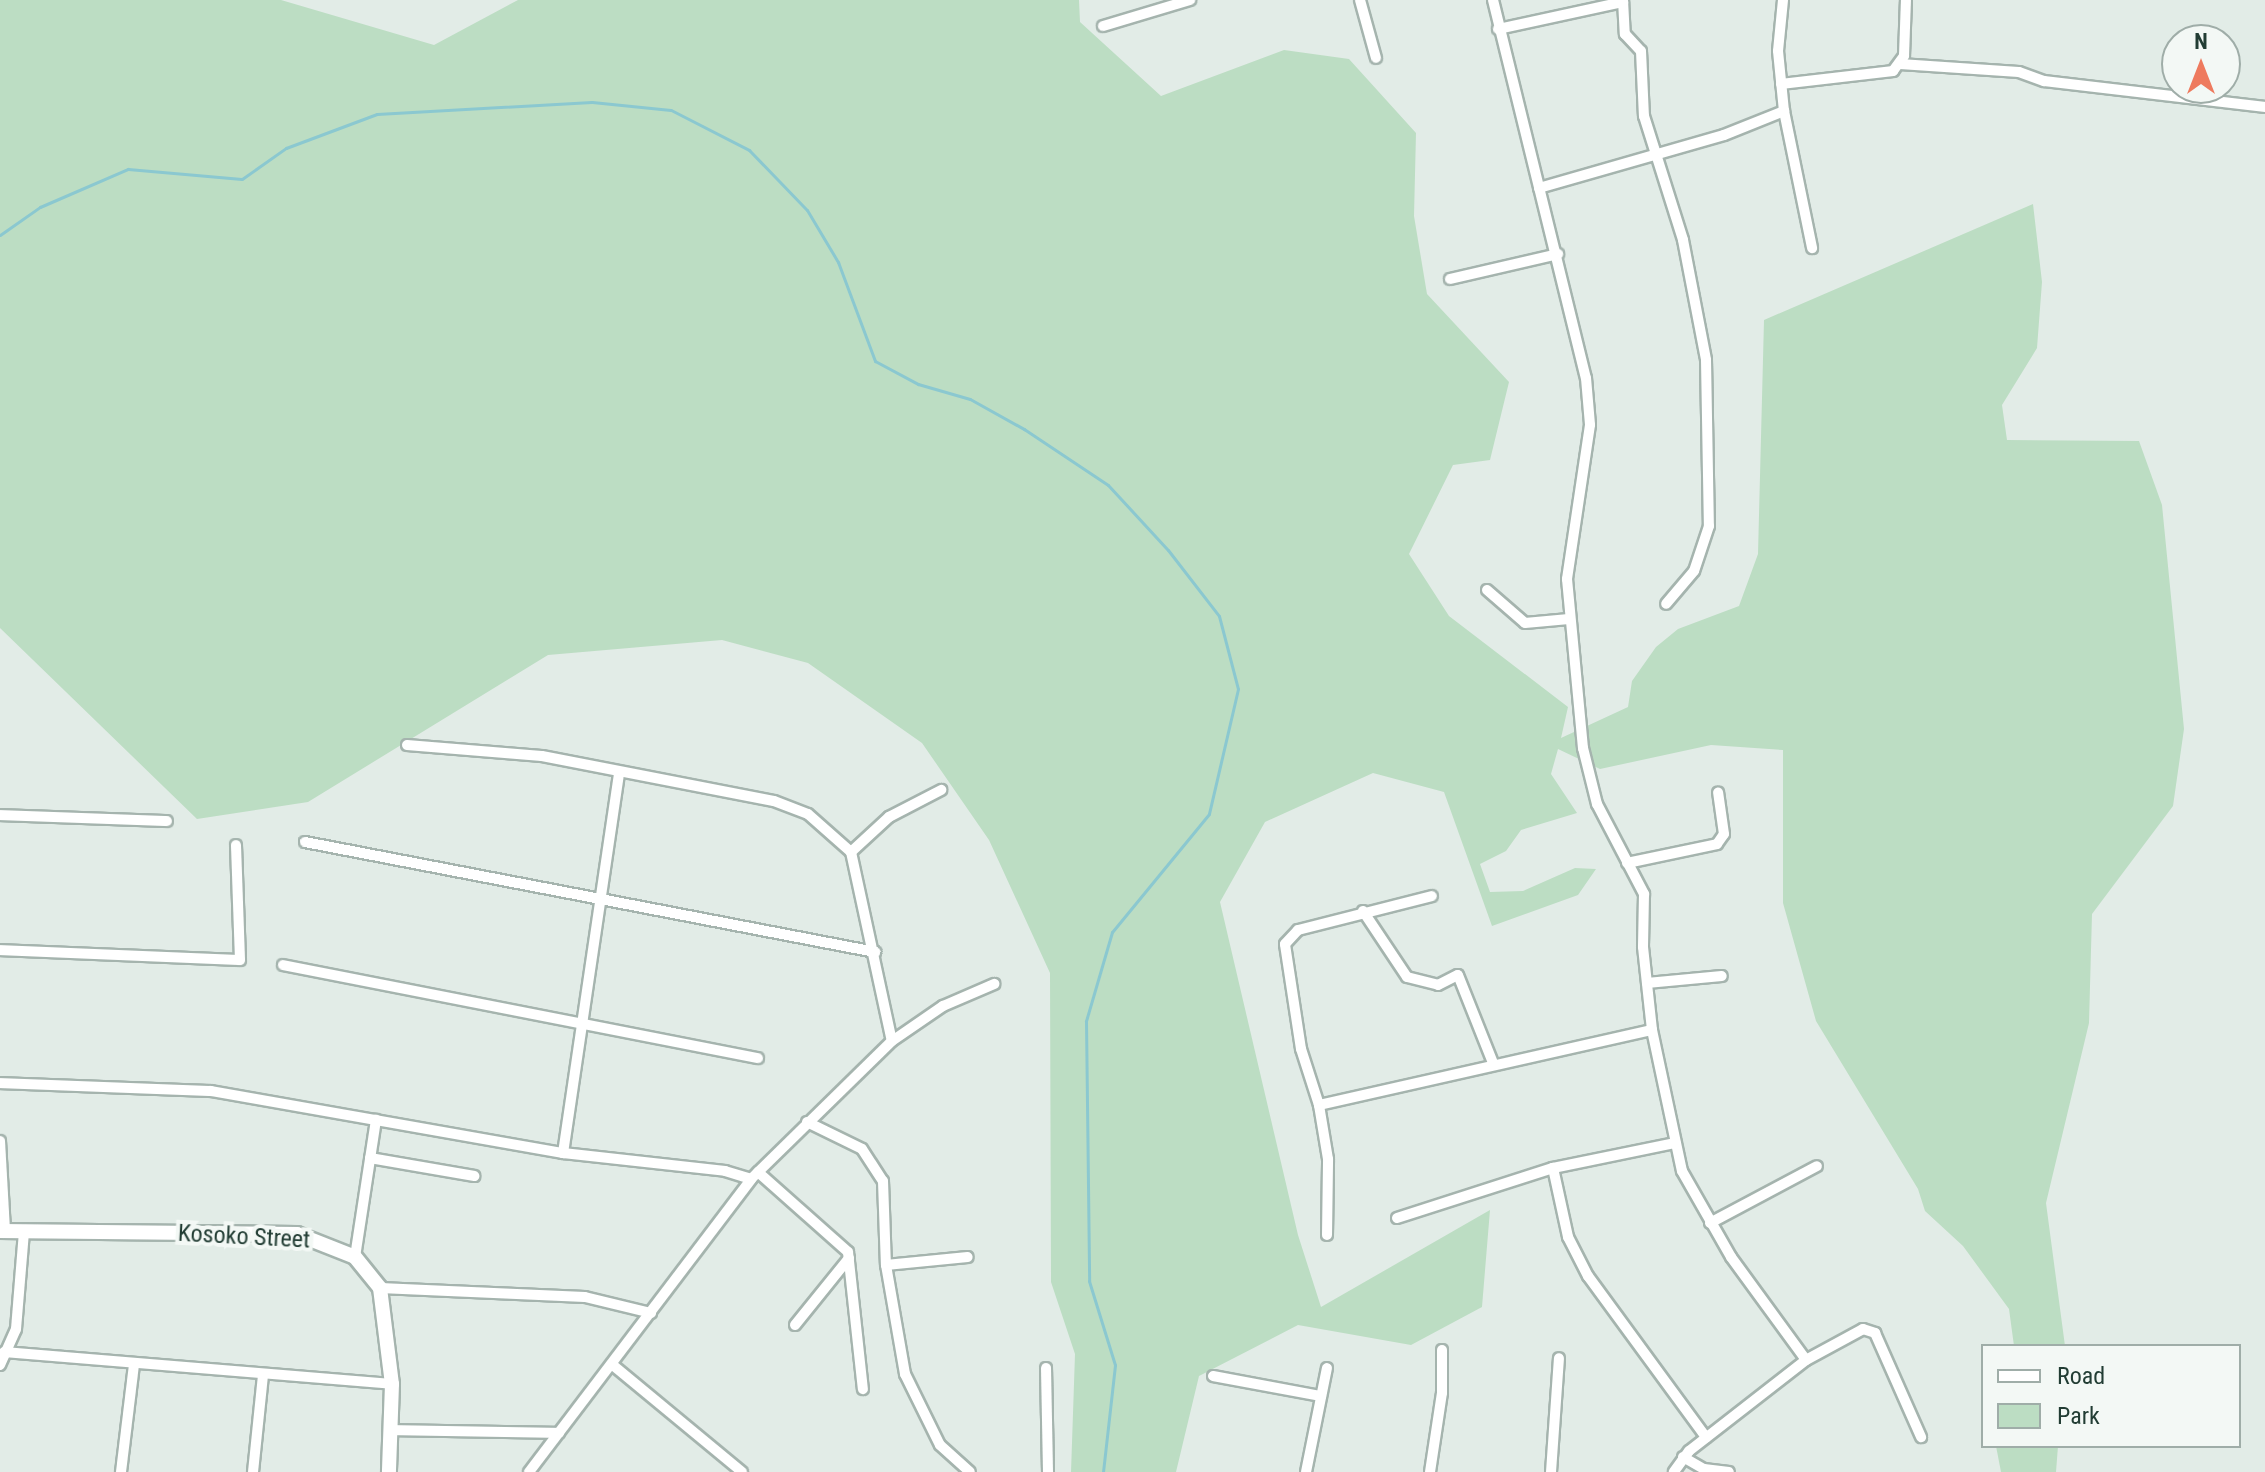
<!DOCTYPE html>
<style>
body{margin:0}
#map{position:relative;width:2265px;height:1472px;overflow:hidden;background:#e2ece7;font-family:"Roboto Condensed",sans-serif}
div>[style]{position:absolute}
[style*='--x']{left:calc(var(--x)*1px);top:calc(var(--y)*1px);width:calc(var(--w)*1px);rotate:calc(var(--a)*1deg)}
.green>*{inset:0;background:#bcddc3}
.stream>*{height:3px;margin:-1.5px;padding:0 1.5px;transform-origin:1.5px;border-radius:1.5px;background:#8bc8d0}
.roads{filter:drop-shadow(2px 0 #a5b4ae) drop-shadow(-2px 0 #a5b4ae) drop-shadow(0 2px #a5b4ae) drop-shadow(0 -2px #a5b4ae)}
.street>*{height:10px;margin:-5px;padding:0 5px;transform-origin:5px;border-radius:5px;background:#fff}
.secondary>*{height:14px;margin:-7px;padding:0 7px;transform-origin:7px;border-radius:7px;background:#fff}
span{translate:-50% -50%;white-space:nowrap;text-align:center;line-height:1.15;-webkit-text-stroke:8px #f3f8f5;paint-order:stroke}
.street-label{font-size:24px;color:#223d34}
.legend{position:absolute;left:1981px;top:1344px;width:260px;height:104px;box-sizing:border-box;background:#f3f8f5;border:2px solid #9fada8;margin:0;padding:10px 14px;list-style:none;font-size:24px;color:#223d34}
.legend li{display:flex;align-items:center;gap:16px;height:40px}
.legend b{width:40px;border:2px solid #9fada8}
.north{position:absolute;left:2161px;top:24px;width:80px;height:80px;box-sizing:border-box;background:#f3f8f5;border:2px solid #9fada8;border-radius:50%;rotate:0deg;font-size:22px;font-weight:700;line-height:32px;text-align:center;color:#223d34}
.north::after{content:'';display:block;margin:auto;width:28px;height:36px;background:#ee7a5e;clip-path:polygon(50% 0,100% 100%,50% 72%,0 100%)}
</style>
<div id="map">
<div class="green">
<div style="clip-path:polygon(0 0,281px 0,434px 45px,518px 0,1079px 0,1080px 22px,1161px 96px,1284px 50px,1349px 59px,1416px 133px,1414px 216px,1427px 294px,1509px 382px,1490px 460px,1453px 465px,1409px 554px,1449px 616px,1568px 707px,1561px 738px,1628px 707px,1632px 681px,1656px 647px,1678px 629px,1739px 606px,1758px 554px,1764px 320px,2033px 204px,2042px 282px,2037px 348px,2002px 405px,2007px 440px,2139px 441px,2162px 505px,2184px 729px,2173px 806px,2092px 914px,2089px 1023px,2046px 1203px,2065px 1346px,2014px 1346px,2009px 1309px,1963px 1246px,1925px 1211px,1918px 1189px,1816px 1021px,1783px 903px,1783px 750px,1711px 745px,1600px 769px,1558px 749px,1551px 774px,1577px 813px,1521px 830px,1506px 851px,1480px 864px,1490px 892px,1523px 891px,1575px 868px,1596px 869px,1578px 895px,1492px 926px,1444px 792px,1373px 773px,1265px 822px,1220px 902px,1298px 1235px,1321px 1307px,1490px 1210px,1482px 1307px,1411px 1345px,1298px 1325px,1199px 1376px,1176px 1472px,1071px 1472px,1075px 1354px,1051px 1282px,1050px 973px,989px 840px,922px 743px,808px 663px,722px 640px,548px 655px,308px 802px,197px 819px,0 628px)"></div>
<div style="clip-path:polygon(1996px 1446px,2058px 1446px,2056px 1472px,2001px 1472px)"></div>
</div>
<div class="stream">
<div style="--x:0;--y:235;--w:49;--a:-35"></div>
<div style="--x:40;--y:207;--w:96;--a:-23.4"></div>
<div style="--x:128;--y:169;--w:114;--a:5"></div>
<div style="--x:242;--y:179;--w:54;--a:-35.2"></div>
<div style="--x:286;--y:148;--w:97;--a:-20.5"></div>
<div style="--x:377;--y:114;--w:215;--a:-3.2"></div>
<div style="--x:592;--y:102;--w:79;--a:5.8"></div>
<div style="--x:671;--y:110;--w:88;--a:27.1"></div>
<div style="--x:749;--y:150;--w:83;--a:46"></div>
<div style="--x:807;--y:210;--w:61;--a:59.2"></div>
<div style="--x:838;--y:262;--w:106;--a:69.5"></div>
<div style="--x:875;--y:361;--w:49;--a:28.1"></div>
<div style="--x:918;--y:384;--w:54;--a:16.1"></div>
<div style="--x:970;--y:399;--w:62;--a:29.1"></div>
<div style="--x:1024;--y:429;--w:101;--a:33.7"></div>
<div style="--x:1108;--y:485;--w:88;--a:47.3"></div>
<div style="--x:1168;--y:550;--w:83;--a:52.3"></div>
<div style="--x:1219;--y:616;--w:75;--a:75.4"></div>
<div style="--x:1238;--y:689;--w:128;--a:103.1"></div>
<div style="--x:1209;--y:814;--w:153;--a:129.4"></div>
<div style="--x:1112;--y:932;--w:93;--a:106.3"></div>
<div style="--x:1086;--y:1021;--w:260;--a:89.3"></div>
<div style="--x:1089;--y:1281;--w:88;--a:72.8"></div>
<div style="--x:1115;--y:1365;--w:108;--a:96.4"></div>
</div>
<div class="roads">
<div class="street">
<div style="--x:1360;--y:0;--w:60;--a:74.6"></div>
<div style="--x:1493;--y:0;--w:389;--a:76.2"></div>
<div style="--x:1586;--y:378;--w:47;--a:85.1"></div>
<div style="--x:1590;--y:425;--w:156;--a:98.5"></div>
<div style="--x:1567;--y:579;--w:170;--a:84.6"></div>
<div style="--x:1583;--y:748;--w:58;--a:76"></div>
<div style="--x:1597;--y:804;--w:102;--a:62.4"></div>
<div style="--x:1644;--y:894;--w:53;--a:91.1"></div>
<div style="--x:1643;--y:947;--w:83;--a:83.8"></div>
<div style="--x:1652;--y:1030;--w:144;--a:78"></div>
<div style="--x:1682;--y:1171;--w:99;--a:60.3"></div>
<div style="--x:1731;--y:1257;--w:127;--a:53.9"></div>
<div style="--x:1806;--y:1360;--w:148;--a:142.1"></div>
<div style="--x:1689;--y:1451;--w:26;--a:126"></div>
<div style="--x:1623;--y:0;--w:34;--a:87"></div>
<div style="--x:1625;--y:34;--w:23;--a:47"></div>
<div style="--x:1641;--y:51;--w:65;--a:87.4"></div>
<div style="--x:1644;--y:116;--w:130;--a:72.5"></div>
<div style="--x:1683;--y:240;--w:122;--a:79.1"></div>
<div style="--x:1706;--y:360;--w:166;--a:89"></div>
<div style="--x:1709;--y:526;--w:47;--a:108.4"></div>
<div style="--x:1694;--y:571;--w:43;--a:130.3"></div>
<div style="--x:1783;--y:0;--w:51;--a:95.6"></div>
<div style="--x:1778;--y:51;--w:60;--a:84.3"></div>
<div style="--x:1784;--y:111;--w:140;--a:78.4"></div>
<div style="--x:1103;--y:26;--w:91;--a:-16.6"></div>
<div style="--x:1498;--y:29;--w:128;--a:-12.2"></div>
<div style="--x:1900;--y:64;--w:119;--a:3.8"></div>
<div style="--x:2019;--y:72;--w:27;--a:20"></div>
<div style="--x:2044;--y:81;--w:223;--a:6.7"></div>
<div style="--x:1781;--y:84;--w:113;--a:-6.6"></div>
<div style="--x:1893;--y:71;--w:19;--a:-54"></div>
<div style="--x:1904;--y:56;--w:56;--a:-88"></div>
<div style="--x:1539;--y:188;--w:192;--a:-16"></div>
<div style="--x:1724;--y:135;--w:65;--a:-21.8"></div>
<div style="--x:1450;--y:279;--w:111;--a:-13"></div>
<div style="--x:1487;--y:590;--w:50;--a:41"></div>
<div style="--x:1525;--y:623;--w:44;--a:-5.2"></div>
<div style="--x:407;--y:745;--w:135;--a:4.7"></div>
<div style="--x:542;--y:756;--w:236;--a:11"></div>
<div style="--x:774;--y:801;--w:36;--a:21"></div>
<div style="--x:808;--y:814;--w:57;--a:41.5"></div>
<div style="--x:851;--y:852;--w:193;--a:77.8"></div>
<div style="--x:0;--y:815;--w:167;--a:2.1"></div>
<div style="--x:305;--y:842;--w:581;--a:10.92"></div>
<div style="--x:851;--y:852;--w:52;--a:-42.6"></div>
<div style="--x:889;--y:817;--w:59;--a:-27.4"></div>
<div style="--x:1627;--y:863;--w:92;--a:-11.9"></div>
<div style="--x:1717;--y:844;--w:12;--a:-55"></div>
<div style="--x:1724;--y:834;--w:42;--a:-98.1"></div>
<div style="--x:1363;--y:911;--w:79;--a:56.3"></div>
<div style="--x:1407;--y:977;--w:32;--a:14"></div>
<div style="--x:1438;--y:985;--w:22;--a:-27"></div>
<div style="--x:1458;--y:975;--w:95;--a:68.3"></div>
<div style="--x:0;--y:950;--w:240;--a:2.4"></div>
<div style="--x:240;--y:960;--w:115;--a:-92"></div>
<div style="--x:283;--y:965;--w:484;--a:11.1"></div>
<div style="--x:1647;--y:983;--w:75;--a:-5.3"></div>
<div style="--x:0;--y:1083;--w:211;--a:2.2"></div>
<div style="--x:211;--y:1091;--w:357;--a:10"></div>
<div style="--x:563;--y:1153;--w:163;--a:6.3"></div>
<div style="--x:725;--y:1171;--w:27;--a:17"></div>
<div style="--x:1319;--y:1105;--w:341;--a:-12.7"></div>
<div style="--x:807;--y:1122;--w:61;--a:26.1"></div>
<div style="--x:862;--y:1149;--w:38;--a:57"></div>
<div style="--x:883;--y:1181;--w:84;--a:88"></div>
<div style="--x:886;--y:1265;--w:111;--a:80.1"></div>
<div style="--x:905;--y:1374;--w:79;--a:63.8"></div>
<div style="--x:940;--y:1445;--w:40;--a:42"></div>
<div style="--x:0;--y:1141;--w:90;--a:86.8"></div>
<div style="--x:563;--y:1153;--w:385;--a:-81.6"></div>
<div style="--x:370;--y:1158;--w:106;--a:9.8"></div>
<div style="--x:1553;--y:1168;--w:71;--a:77.7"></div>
<div style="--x:1568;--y:1237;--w:44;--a:62.9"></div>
<div style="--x:1588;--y:1276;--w:200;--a:53.8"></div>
<div style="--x:758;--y:1172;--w:120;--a:41.6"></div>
<div style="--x:848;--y:1252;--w:138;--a:83.8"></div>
<div style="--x:1397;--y:1218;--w:164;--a:-17.8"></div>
<div style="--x:1553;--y:1168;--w:125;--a:-11.6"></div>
<div style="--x:1710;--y:1223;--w:121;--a:-28"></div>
<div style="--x:1327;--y:1235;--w:76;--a:-89.2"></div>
<div style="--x:1328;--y:1159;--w:55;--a:-99.5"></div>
<div style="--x:1319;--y:1105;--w:59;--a:-107.8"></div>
<div style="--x:1301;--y:1049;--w:106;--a:-98.7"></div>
<div style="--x:1285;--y:944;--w:19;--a:-47"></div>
<div style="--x:1298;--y:930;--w:138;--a:-14.2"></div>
<div style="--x:355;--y:1257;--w:139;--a:-81.3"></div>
<div style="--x:886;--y:1265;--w:82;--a:-5.6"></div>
<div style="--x:380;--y:1288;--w:205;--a:2.5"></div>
<div style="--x:585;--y:1297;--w:68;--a:13.6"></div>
<div style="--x:795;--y:1325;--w:86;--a:-51.1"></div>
<div style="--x:4;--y:1352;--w:389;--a:4.7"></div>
<div style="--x:1806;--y:1360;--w:65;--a:-28.5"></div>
<div style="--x:1863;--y:1329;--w:13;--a:18"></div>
<div style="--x:1875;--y:1333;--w:114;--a:66.1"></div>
<div style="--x:0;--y:1365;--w:39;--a:-66"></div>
<div style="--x:16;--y:1329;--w:97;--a:-85.3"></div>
<div style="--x:614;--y:1366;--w:166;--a:39.6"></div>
<div style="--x:1046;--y:1368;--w:104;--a:88.9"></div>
<div style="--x:1213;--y:1376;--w:110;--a:10.5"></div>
<div style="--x:391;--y:1430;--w:168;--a:1"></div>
<div style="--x:1683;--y:1457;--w:24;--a:30"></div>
<div style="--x:1704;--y:1469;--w:25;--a:7"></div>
<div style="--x:121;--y:1472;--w:108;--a:-83.1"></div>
<div style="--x:253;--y:1472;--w:98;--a:-84.1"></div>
<div style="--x:529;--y:1472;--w:368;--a:-52.8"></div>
<div style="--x:751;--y:1179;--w:197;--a:-44.4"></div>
<div style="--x:892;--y:1041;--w:62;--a:-34.5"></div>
<div style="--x:943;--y:1006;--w:56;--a:-23.3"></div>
<div style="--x:1306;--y:1472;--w:106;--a:-78.6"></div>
<div style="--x:1430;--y:1472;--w:80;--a:-81.4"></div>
<div style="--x:1442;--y:1393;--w:43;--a:-90"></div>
<div style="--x:1551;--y:1472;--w:114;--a:-86"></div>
</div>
<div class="secondary">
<div style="--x:0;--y:1231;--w:297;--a:0.6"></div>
<div style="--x:297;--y:1234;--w:62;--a:21.6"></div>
<div style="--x:355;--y:1257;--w:40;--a:51"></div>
<div style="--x:380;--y:1288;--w:97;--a:82.9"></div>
<div style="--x:392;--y:1384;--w:88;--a:92"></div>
</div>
</div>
<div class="street-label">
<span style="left:244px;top:1237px;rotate:3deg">Kosoko Street</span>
</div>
<ul class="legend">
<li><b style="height:10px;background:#fff"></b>Road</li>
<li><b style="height:22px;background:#bcddc3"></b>Park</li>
</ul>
<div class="north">N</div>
</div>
